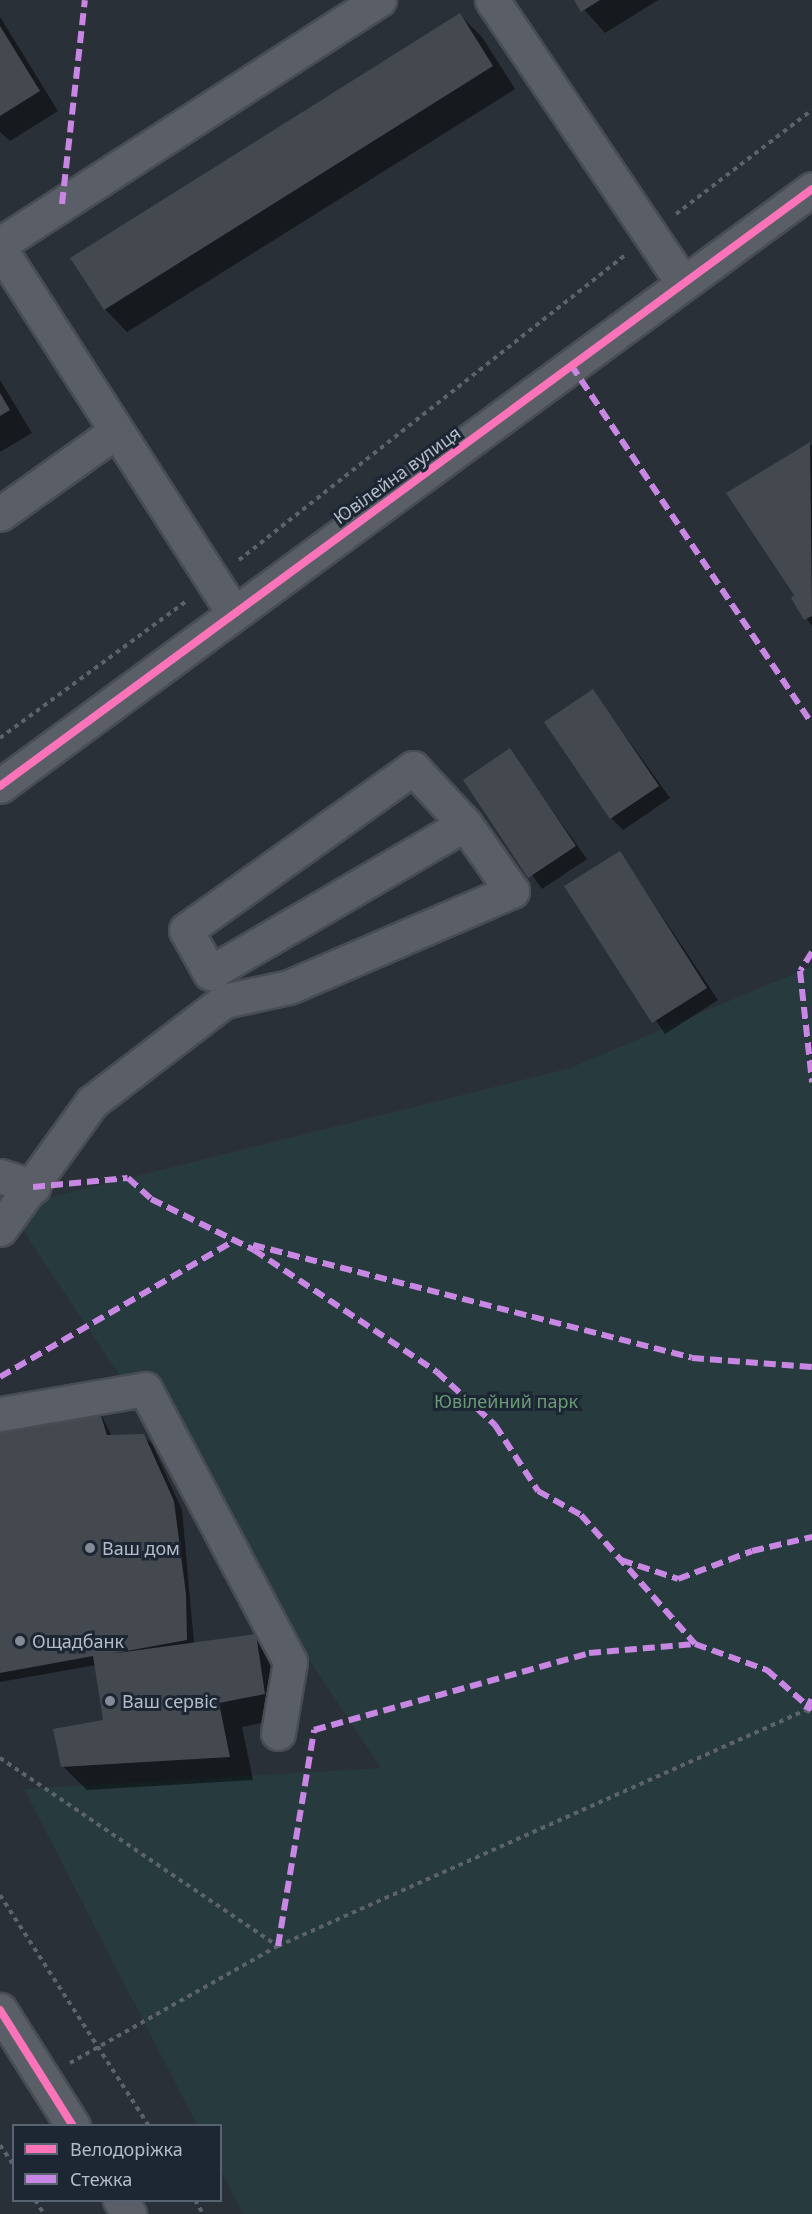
<!DOCTYPE html>
<meta charset="utf-8">
<style>
body{margin:0}
#map{position:relative;width:812px;height:2214px;overflow:hidden;background:#2a3038;font-family:"Noto Sans",sans-serif}
div>[style]{position:absolute}
[style*='--x']{left:calc(var(--x)*1px);top:calc(var(--y)*1px);width:calc(var(--w)*1px);rotate:calc(var(--a)*1deg)}
.green>*{inset:0;background:#273a3e}
.shadow>*{inset:0;background:#0007}
.building>*{inset:0;background:#444950}
.path>*{height:4px;margin-top:-2px;transform-origin:0;background:repeating-linear-gradient(90deg,#5d636a 0 4.5px,transparent 0 9px)}
.roads{filter:drop-shadow(2px 0 #484c53) drop-shadow(-2px 0 #484c53) drop-shadow(0 2px #484c53) drop-shadow(0 -2px #484c53)}
.minor>*{height:33px;margin:-16.5px;padding:0 16.5px;transform-origin:16.5px;border-radius:16.5px;background:#5a5e66}
.quiet>*{height:6px;margin-top:-3px;transform-origin:0;background:repeating-linear-gradient(90deg,#c787e3 0 12px,transparent 0 18px)}
.cycleway>*{height:8px;margin:-4px;padding:0 4px;transform-origin:4px;border-radius:4px;background:#fb73b8}
.dots>*{width:16px;height:16px;translate:-50% -50%;box-sizing:border-box;border:3px solid #1d2633;border-radius:50%}
span{translate:-50% -50%;white-space:nowrap;text-align:center;line-height:1.15;-webkit-text-stroke:6px #1d2633;paint-order:stroke}
.street-label{font-size:18px;color:#b4bcc9}
.park-label{font-size:18px;color:#6b9a76}
.poi-label{font-size:18px;color:#b4bcc9}
.left{translate:0 -50%;text-align:left}
.legend{position:absolute;left:12px;top:2124px;width:210px;height:78px;box-sizing:border-box;background:#1d2633;border:2px solid #59626f;margin:0;padding:8px 10px;list-style:none;font-size:18px;color:#b4bcc9}
.legend li{display:flex;align-items:center;gap:12px;height:30px}
.legend b{width:30px;border:2px solid #59626f}
</style>
<div id="map">
<div class="green">
<div style="clip-path:polygon(812px 966px,812px 2214px,243px 2214px,221px 2171px,220px 2126px,197px 2125px,24px 1789px,381px 1768px,8px 1208px,570px 1068px)"></div>
</div>
<div class="shadow">
<div style="clip-path:polygon(576px 0,658px 0,605px 33px)"></div>
<div style="clip-path:polygon(460px 15px,482px 37px,515px 89px,127px 332px,105px 309px)"></div>
<div style="clip-path:polygon(0 17px,58px 111px,10px 141px,0 132px)"></div>
<div style="clip-path:polygon(0 380px,32px 433px,0 452px)"></div>
<div style="clip-path:polygon(810px 444px,812px 446px,812px 626px,793px 599px)"></div>
<div style="clip-path:polygon(593px 691px,670px 798px,623px 830px,611px 818px)"></div>
<div style="clip-path:polygon(509px 750px,587px 859px,542px 889px,465px 780px)"></div>
<div style="clip-path:polygon(620px 853px,718px 1000px,665px 1034px,566px 887px)"></div>
<div style="clip-path:polygon(98px 1408px,112px 1437px,143px 1436px,152px 1444px,182px 1510px,194px 1644px,256px 1636px,280px 1660px,288px 1717px,242px 1727px,253px 1780px,87px 1790px,63px 1766px,105px 1721px,96px 1665px,0 1682px,0 1426px)"></div>
</div>
<div class="building">
<div style="clip-path:polygon(574px 0,600px 0,581px 12px)"></div>
<div style="clip-path:polygon(460px 13px,493px 66px,104px 310px,70px 258px)"></div>
<div style="clip-path:polygon(0 26px,40px 91px,0 116px)"></div>
<div style="clip-path:polygon(0 393px,10px 410px,0 416px)"></div>
<div style="clip-path:polygon(810px 442px,812px 616px,804px 620px,791px 598px,794px 595px,726px 493px)"></div>
<div style="clip-path:polygon(593px 689px,659px 786px,610px 819px,544px 722px)"></div>
<div style="clip-path:polygon(510px 748px,576px 846px,528px 878px,463px 780px)"></div>
<div style="clip-path:polygon(620px 851px,707px 988px,652px 1023px,564px 886px)"></div>
<div style="clip-path:polygon(98px 1406px,107px 1435px,144px 1434px,174px 1501px,186px 1594px,187px 1640px,110px 1654px,256px 1634px,265px 1694px,219px 1703px,230px 1757px,61px 1767px,53px 1729px,103px 1720px,93px 1656px,0 1673px,0 1424px)"></div>
</div>
<div class="path">
<div style="--x:676;--y:214;--w:171;--a:-37.4"></div>
<div style="--x:239;--y:560;--w:493;--a:-38.3"></div>
<div style="--x:0;--y:738;--w:233;--a:-36.3"></div>
<div style="--x:0;--y:1758;--w:336;--a:34.1"></div>
<div style="--x:0;--y:1895;--w:275;--a:57.2"></div>
<div style="--x:70;--y:2063;--w:239;--a:-29.4"></div>
<div style="--x:278;--y:1946;--w:578;--a:-24.08"></div>
<div style="--x:806;--y:1710;--w:7;--a:34"></div>
<div style="--x:0;--y:2145;--w:25;--a:56"></div>
<div style="--x:35;--y:2200;--w:17;--a:57"></div>
<div style="--x:195;--y:2200;--w:16;--a:60"></div>
</div>
<div class="roads">
<div class="minor">
<div style="--x:492;--y:0;--w:341;--a:56"></div>
<div style="--x:0;--y:244;--w:451;--a:-32.8"></div>
<div style="--x:0;--y:249;--w:433;--a:57.3"></div>
<div style="--x:0;--y:514;--w:141;--a:-35.5"></div>
<div style="--x:0;--y:786;--w:1008;--a:-36.32"></div>
<div style="--x:0;--y:1176;--w:35;--a:18"></div>
<div style="--x:0;--y:1229;--w:157;--a:-54.1"></div>
<div style="--x:92;--y:1102;--w:166;--a:-37.4"></div>
<div style="--x:224;--y:1001;--w:66;--a:-12.2"></div>
<div style="--x:289;--y:987;--w:243;--a:-23.3"></div>
<div style="--x:512;--y:891;--w:82;--a:-125"></div>
<div style="--x:465;--y:824;--w:295;--a:149.7"></div>
<div style="--x:210;--y:973;--w:49;--a:-119.2"></div>
<div style="--x:186;--y:930;--w:279;--a:-35.5"></div>
<div style="--x:413;--y:768;--w:76;--a:47.1"></div>
<div style="--x:0;--y:1414;--w:147;--a:-9.8"></div>
<div style="--x:145;--y:1389;--w:309;--a:62"></div>
<div style="--x:290;--y:1662;--w:72;--a:99.6"></div>
<div style="--x:0;--y:2010;--w:137;--a:57.8"></div>
<div style="--x:120;--y:2200;--w:17;--a:57"></div>
</div>
</div>
<div class="quiet">
<div style="--x:62;--y:204;--w:205;--a:-83.6"></div>
<div style="--x:571;--y:365;--w:432;--a:56.1"></div>
<div style="--x:812;--y:952;--w:22;--a:122"></div>
<div style="--x:800;--y:971;--w:112;--a:83.8"></div>
<div style="--x:33;--y:1187;--w:95;--a:-5.4"></div>
<div style="--x:128;--y:1178;--w:31;--a:42"></div>
<div style="--x:151;--y:1199;--w:115;--a:26.3"></div>
<div style="--x:254;--y:1250;--w:220;--a:33.7"></div>
<div style="--x:437;--y:1372;--w:79;--a:42.4"></div>
<div style="--x:495;--y:1425;--w:79;--a:56.9"></div>
<div style="--x:538;--y:1491;--w:49;--a:29.2"></div>
<div style="--x:581;--y:1515;--w:172;--a:48.5"></div>
<div style="--x:695;--y:1644;--w:77;--a:19.9"></div>
<div style="--x:767;--y:1670;--w:60;--a:41.6"></div>
<div style="--x:253;--y:1245;--w:453;--a:14.4"></div>
<div style="--x:692;--y:1358;--w:120;--a:4.3"></div>
<div style="--x:0;--y:1377;--w:272;--a:-30.2"></div>
<div style="--x:621;--y:1560;--w:60;--a:18.4"></div>
<div style="--x:678;--y:1579;--w:79;--a:-20.7"></div>
<div style="--x:752;--y:1551;--w:62;--a:-13.1"></div>
<div style="--x:806;--y:1710;--w:13;--a:-63"></div>
<div style="--x:278;--y:1946;--w:219;--a:-80.5"></div>
<div style="--x:314;--y:1730;--w:286;--a:-15.6"></div>
<div style="--x:589;--y:1653;--w:106;--a:-4.9"></div>
</div>
<div class="cycleway">
<div style="--x:0;--y:786;--w:1008;--a:-36.32"></div>
<div style="--x:0;--y:2010;--w:137;--a:57.8"></div>
</div>
<div class="dots">
<div style="left:90px;top:1548px;background:#848b96"></div>
<div style="left:20px;top:1641px;background:#848b96"></div>
<div style="left:110px;top:1701px;background:#848b96"></div>
</div>
<div class="street-label">
<span style="left:397px;top:475px;rotate:-36deg">Ювілейна вулиця</span>
</div>
<div class="park-label">
<span style="left:506px;top:1401px">Ювілейний парк</span>
</div>
<div class="poi-label">
<span class="left" style="left:102px;top:1548px">Ваш дом</span>
<span class="left" style="left:32px;top:1641px">Ощадбанк</span>
<span class="left" style="left:122px;top:1701px">Ваш сервіс</span>
</div>
<ul class="legend">
<li><b style="height:8px;background:#fb73b8"></b>Велодоріжка</li>
<li><b style="height:8px;background:#c787e3"></b>Стежка</li>
</ul>
</div>
